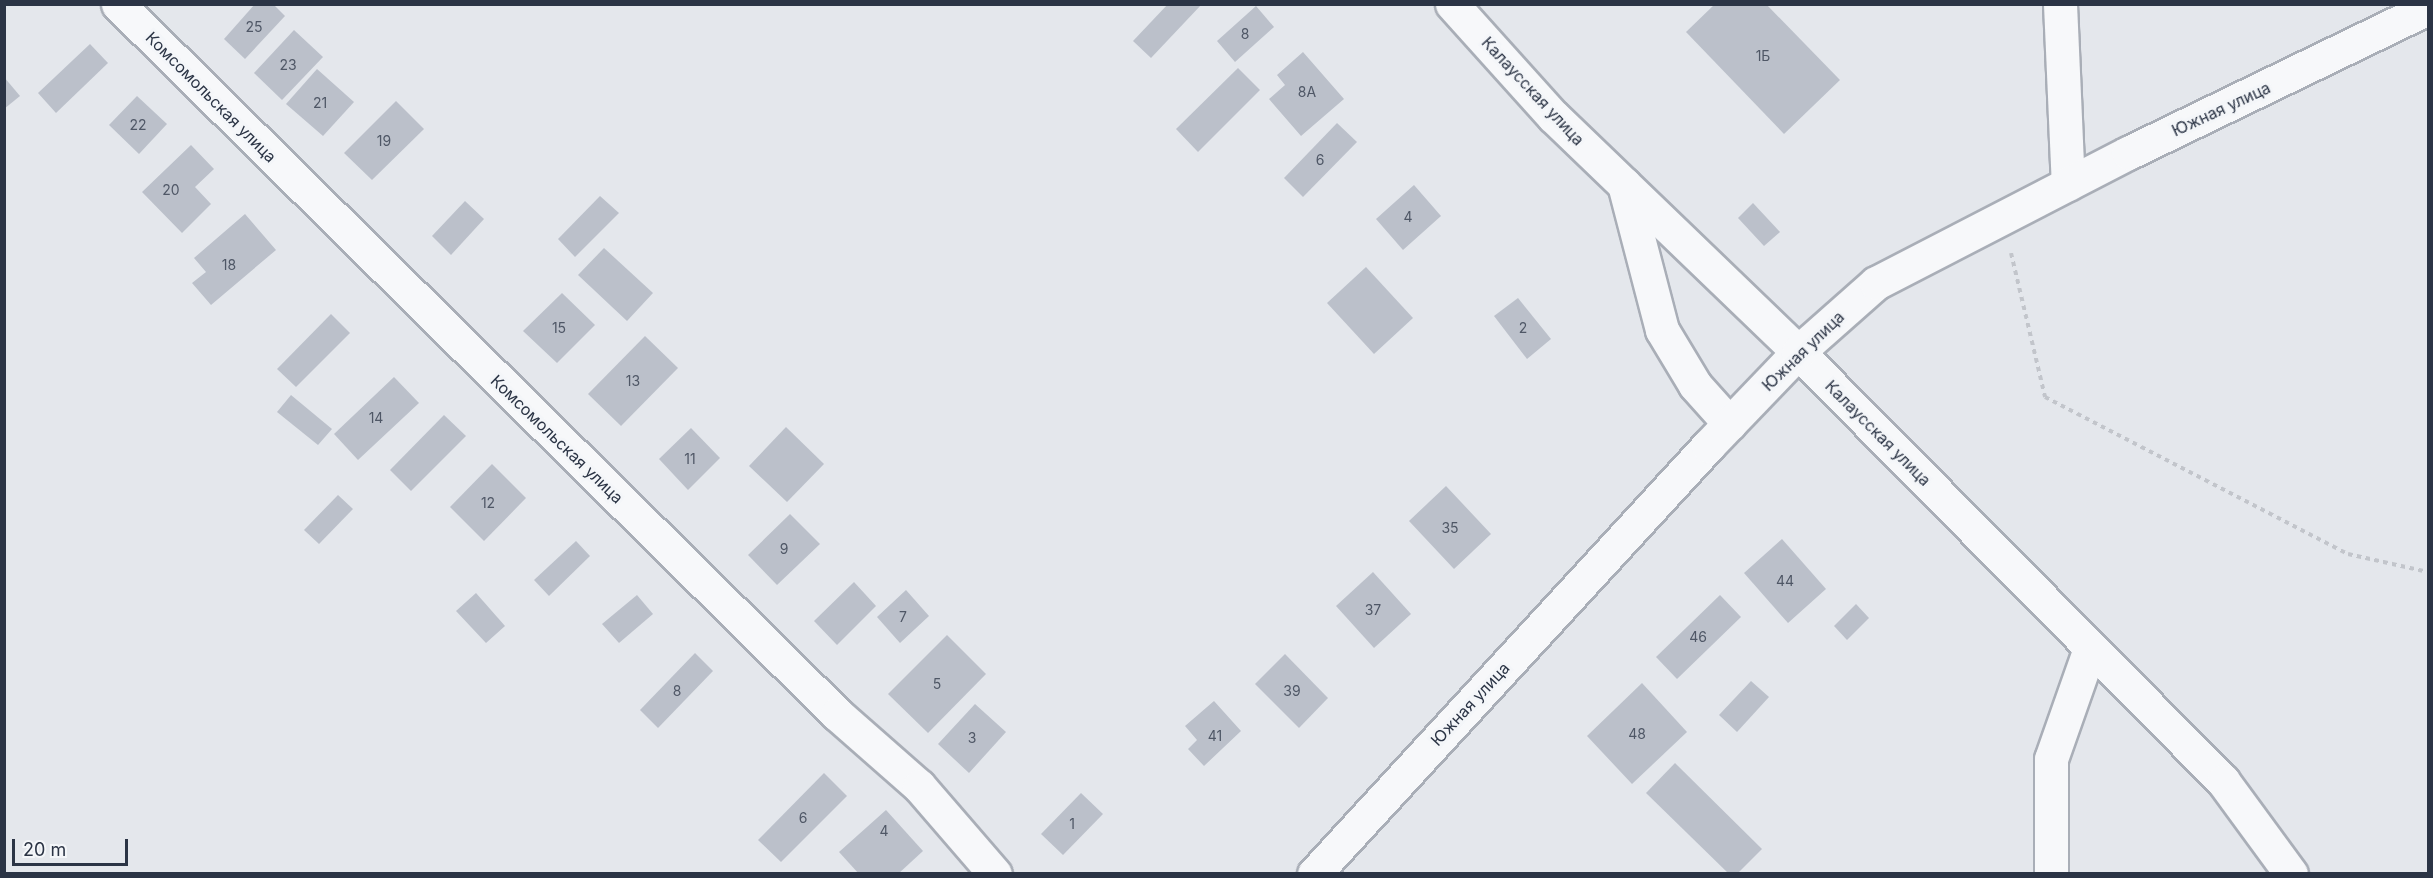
<!DOCTYPE html>
<meta charset="utf-8">
<style>
body{margin:0}
#map{position:relative;width:2433px;height:878px;overflow:hidden;background:#e4e7ec;font-family:Inter,sans-serif}
div>[style]{position:absolute}
[style*='--x']{left:calc(var(--x)*1px);top:calc(var(--y)*1px);width:calc(var(--w)*1px);rotate:calc(var(--a)*1deg)}
.building>*{inset:0;background:#bbc0ca}
.path>*{height:4px;margin-top:-2px;transform-origin:0;background:repeating-linear-gradient(90deg,#c2c5cb 0 4.5px,transparent 0 9px)}
.roads{filter:drop-shadow(2px 0 #a9aeb7) drop-shadow(-2px 0 #a9aeb7) drop-shadow(0 2px #a9aeb7) drop-shadow(0 -2px #a9aeb7)}
.minor>*{height:33px;margin:-16.5px;padding:0 16.5px;transform-origin:16.5px;border-radius:16.5px;background:#f7f8fa}
span{translate:-50% -50%;white-space:nowrap;text-align:center;line-height:1.15;-webkit-text-stroke:6px #f4f6f9;paint-order:stroke}
.number-label{font-size:14px;color:#4f5766}
.number-label span{-webkit-text-stroke-width:0}
.street-label{font-size:16px;color:#2b3445}
.frame{position:absolute;inset:0;border:6px solid #2b3445;pointer-events:none}
.scale{position:absolute;left:12px;top:839px;width:116px;height:27px;box-sizing:border-box;border:3px solid #2b3445;border-top:0;padding-left:8px;font-size:18px;line-height:21px;white-space:nowrap;color:#2b3445;-webkit-text-stroke:4px #f4f6f9;paint-order:stroke}
</style>
<div id="map">
<div class="building">
<div style="clip-path:polygon(255px 4px,273px 4px,285px 16px,245px 59px,224px 39px)"></div>
<div style="clip-path:polygon(1168px 4px,1202px 4px,1151px 58px,1133px 41px)"></div>
<div style="clip-path:polygon(1715px 4px,1766px 4px,1840px 80px,1784px 134px,1686px 32px)"></div>
<div style="clip-path:polygon(1256px 6px,1274px 27px,1235px 62px,1217px 41px)"></div>
<div style="clip-path:polygon(294px 30px,323px 57px,282px 100px,254px 73px)"></div>
<div style="clip-path:polygon(90px 44px,108px 63px,56px 113px,38px 93px)"></div>
<div style="clip-path:polygon(1303px 52px,1344px 99px,1301px 136px,1269px 99px,1285px 85px,1277px 75px)"></div>
<div style="clip-path:polygon(1238px 68px,1260px 90px,1198px 152px,1176px 129px)"></div>
<div style="clip-path:polygon(317px 69px,354px 102px,323px 136px,286px 104px)"></div>
<div style="clip-path:polygon(4px 77px,20px 96px,4px 109px)"></div>
<div style="clip-path:polygon(137px 96px,167px 124px,139px 154px,109px 125px)"></div>
<div style="clip-path:polygon(396px 101px,424px 129px,372px 180px,344px 153px)"></div>
<div style="clip-path:polygon(1337px 123px,1357px 142px,1303px 197px,1284px 178px)"></div>
<div style="clip-path:polygon(191px 145px,214px 169px,195px 187px,211px 204px,182px 233px,142px 192px)"></div>
<div style="clip-path:polygon(1414px 185px,1441px 216px,1403px 250px,1376px 219px)"></div>
<div style="clip-path:polygon(600px 196px,619px 213px,575px 257px,558px 239px)"></div>
<div style="clip-path:polygon(465px 201px,484px 219px,451px 255px,432px 236px)"></div>
<div style="clip-path:polygon(1753px 203px,1780px 232px,1764px 246px,1738px 218px)"></div>
<div style="clip-path:polygon(245px 214px,276px 250px,211px 305px,192px 283px,206px 272px,194px 258px)"></div>
<div style="clip-path:polygon(604px 248px,653px 293px,627px 321px,578px 275px)"></div>
<div style="clip-path:polygon(1366px 267px,1413px 318px,1374px 354px,1327px 303px)"></div>
<div style="clip-path:polygon(562px 293px,595px 325px,557px 363px,523px 331px)"></div>
<div style="clip-path:polygon(1518px 298px,1551px 339px,1527px 359px,1494px 316px)"></div>
<div style="clip-path:polygon(331px 314px,350px 333px,296px 387px,277px 369px)"></div>
<div style="clip-path:polygon(645px 336px,678px 368px,621px 426px,588px 394px)"></div>
<div style="clip-path:polygon(394px 377px,419px 403px,358px 460px,334px 434px)"></div>
<div style="clip-path:polygon(291px 395px,332px 429px,318px 445px,277px 412px)"></div>
<div style="clip-path:polygon(444px 415px,466px 436px,411px 491px,390px 470px)"></div>
<div style="clip-path:polygon(786px 427px,824px 464px,787px 502px,749px 466px)"></div>
<div style="clip-path:polygon(691px 428px,720px 458px,688px 490px,659px 459px)"></div>
<div style="clip-path:polygon(492px 464px,526px 498px,484px 541px,450px 507px)"></div>
<div style="clip-path:polygon(1446px 486px,1491px 534px,1454px 569px,1409px 521px)"></div>
<div style="clip-path:polygon(338px 495px,353px 509px,319px 544px,304px 530px)"></div>
<div style="clip-path:polygon(790px 514px,820px 544px,777px 585px,748px 555px)"></div>
<div style="clip-path:polygon(1782px 539px,1826px 589px,1788px 623px,1744px 573px)"></div>
<div style="clip-path:polygon(576px 541px,590px 556px,549px 596px,534px 580px)"></div>
<div style="clip-path:polygon(1373px 572px,1411px 614px,1374px 648px,1336px 606px)"></div>
<div style="clip-path:polygon(854px 582px,876px 606px,837px 645px,814px 621px)"></div>
<div style="clip-path:polygon(906px 590px,929px 616px,900px 643px,877px 617px)"></div>
<div style="clip-path:polygon(476px 593px,505px 626px,486px 643px,456px 611px)"></div>
<div style="clip-path:polygon(637px 595px,653px 614px,619px 643px,602px 624px)"></div>
<div style="clip-path:polygon(1720px 595px,1741px 617px,1677px 679px,1656px 657px)"></div>
<div style="clip-path:polygon(1856px 604px,1869px 618px,1847px 640px,1834px 626px)"></div>
<div style="clip-path:polygon(947px 635px,986px 674px,928px 733px,888px 694px)"></div>
<div style="clip-path:polygon(695px 653px,713px 671px,658px 728px,640px 710px)"></div>
<div style="clip-path:polygon(1285px 654px,1328px 698px,1299px 728px,1255px 684px)"></div>
<div style="clip-path:polygon(1751px 681px,1769px 697px,1737px 732px,1719px 715px)"></div>
<div style="clip-path:polygon(1642px 683px,1687px 732px,1632px 784px,1587px 736px)"></div>
<div style="clip-path:polygon(1214px 701px,1241px 731px,1204px 766px,1188px 749px,1197px 740px,1185px 726px)"></div>
<div style="clip-path:polygon(975px 704px,1006px 732px,969px 773px,938px 744px)"></div>
<div style="clip-path:polygon(1675px 763px,1762px 849px,1737px 874px,1729px 874px,1646px 793px)"></div>
<div style="clip-path:polygon(824px 773px,847px 796px,781px 862px,758px 840px)"></div>
<div style="clip-path:polygon(1081px 793px,1103px 814px,1063px 855px,1041px 834px)"></div>
<div style="clip-path:polygon(886px 810px,923px 851px,898px 874px,859px 874px,839px 852px)"></div>
</div>
<div class="path">
<div style="--x:2011;--y:253;--w:148;--a:76.7"></div>
<div style="--x:2045;--y:397;--w:341;--a:27.4"></div>
<div style="--x:2348;--y:554;--w:82;--a:12.7"></div>
</div>
<div class="roads">
<div class="minor">
<div style="--x:118;--y:4;--w:1010;--a:44.64"></div>
<div style="--x:837;--y:714;--w:109;--a:41.3"></div>
<div style="--x:919;--y:786;--w:116;--a:49.2"></div>
<div style="--x:1452;--y:4;--w:151;--a:48"></div>
<div style="--x:1553;--y:116;--w:340;--a:43.9"></div>
<div style="--x:1798;--y:352;--w:604;--a:45.27"></div>
<div style="--x:2223;--y:781;--w:115;--a:53.8"></div>
<div style="--x:2060;--y:4;--w:180;--a:87.5"></div>
<div style="--x:1624;--y:184;--w:151;--a:75.4"></div>
<div style="--x:1662;--y:330;--w:64;--a:59"></div>
<div style="--x:1695;--y:385;--w:52;--a:48.1"></div>
<div style="--x:1314;--y:874;--w:582;--a:-47.37"></div>
<div style="--x:1708;--y:446;--w:130;--a:-46.2"></div>
<div style="--x:1798;--y:352;--w:104;--a:-41.5"></div>
<div style="--x:1876;--y:283;--w:284;--a:-27.3"></div>
<div style="--x:2128;--y:153;--w:333;--a:-25.8"></div>
<div style="--x:2051;--y:874;--w:115;--a:-90"></div>
<div style="--x:2051;--y:759;--w:118;--a:-70.6"></div>
</div>
</div>
<div class="number-label">
<span style="left:254px;top:27px">25</span>
<span style="left:1245px;top:34px">8</span>
<span style="left:1763px;top:56px">1Б</span>
<span style="left:288px;top:65px">23</span>
<span style="left:1307px;top:92px">8А</span>
<span style="left:320px;top:103px">21</span>
<span style="left:138px;top:125px">22</span>
<span style="left:384px;top:141px">19</span>
<span style="left:1320px;top:160px">6</span>
<span style="left:171px;top:190px">20</span>
<span style="left:1408px;top:217px">4</span>
<span style="left:229px;top:265px">18</span>
<span style="left:559px;top:328px">15</span>
<span style="left:1523px;top:328px">2</span>
<span style="left:633px;top:381px">13</span>
<span style="left:376px;top:418px">14</span>
<span style="left:690px;top:459px">11</span>
<span style="left:488px;top:503px">12</span>
<span style="left:1450px;top:528px">35</span>
<span style="left:784px;top:549px">9</span>
<span style="left:1785px;top:581px">44</span>
<span style="left:1373px;top:610px">37</span>
<span style="left:903px;top:617px">7</span>
<span style="left:1698px;top:637px">46</span>
<span style="left:937px;top:684px">5</span>
<span style="left:677px;top:691px">8</span>
<span style="left:1292px;top:691px">39</span>
<span style="left:1637px;top:734px">48</span>
<span style="left:1215px;top:736px">41</span>
<span style="left:972px;top:738px">3</span>
<span style="left:803px;top:818px">6</span>
<span style="left:1072px;top:824px">1</span>
<span style="left:884px;top:831px">4</span>
</div>
<div class="street-label">
<span style="left:1533px;top:91px;rotate:47deg">Калаусская улица</span>
<span style="left:211px;top:97px;rotate:45deg">Комсомольская улица</span>
<span style="left:2221px;top:109px;rotate:-25deg">Южная улица</span>
<span style="left:1803px;top:351px;rotate:-44deg">Южная улица</span>
<span style="left:1878px;top:433px;rotate:45deg">Калаусская улица</span>
<span style="left:557px;top:439px;rotate:44deg">Комсомольская улица</span>
<span style="left:1470px;top:704px;rotate:-47deg">Южная улица</span>
</div>
<div class="frame"></div>
<div class="scale">20 m</div>
</div>
